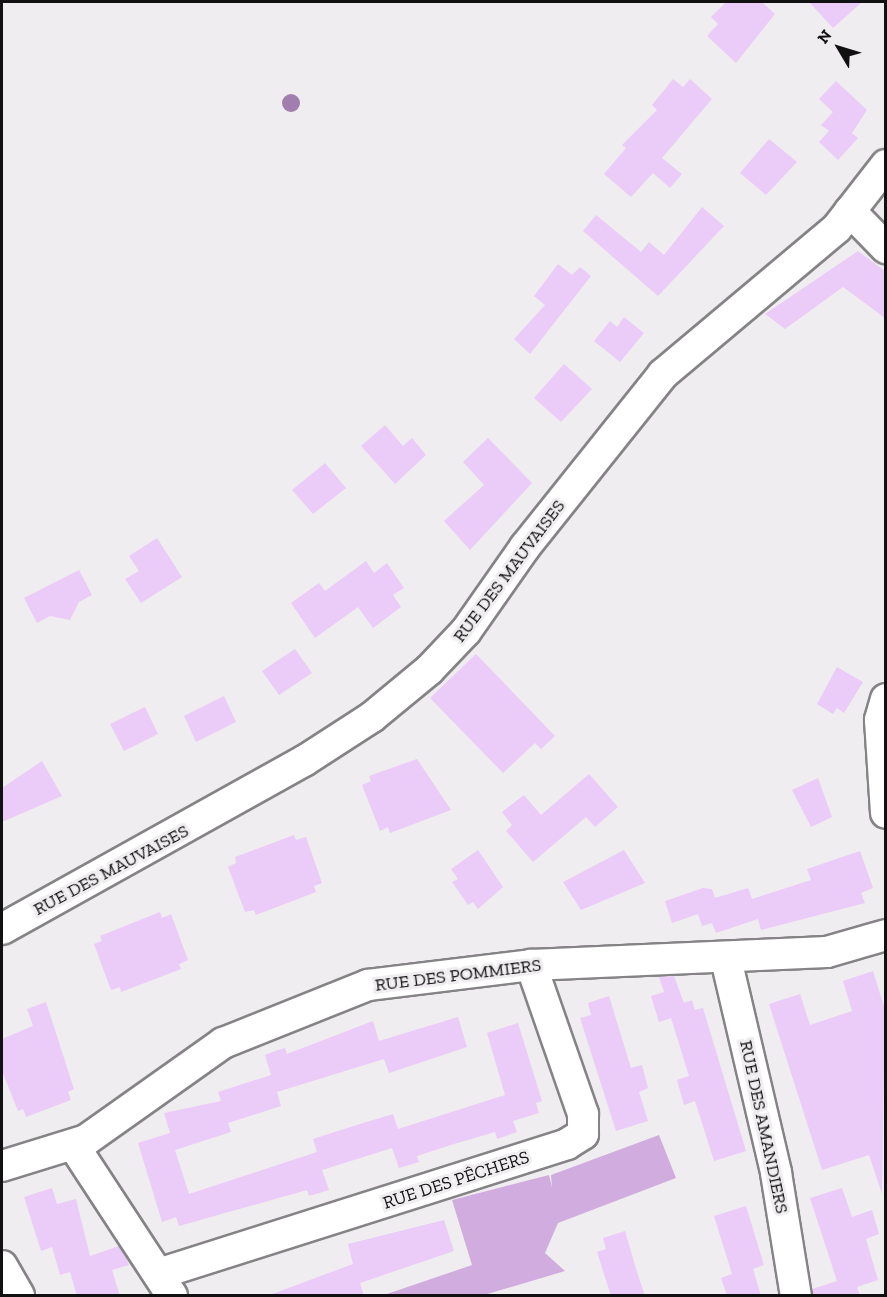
<!DOCTYPE html>
<meta charset="utf-8">
<style>
body{margin:0}
#map{position:relative;width:887px;height:1297px;overflow:hidden;background:#efedef;font-family:"Zilla Slab",serif}
div>[style]{position:absolute}
[style*='--x']{left:calc(var(--x)*1px);top:calc(var(--y)*1px);width:calc(var(--w)*1px);rotate:calc(var(--a)*1deg)}
.green>*{inset:0;background:#d0adde}
.building>*{inset:0;background:#ebcbf8}
.roads{filter:drop-shadow(2px 0 #858386) drop-shadow(-2px 0 #858386) drop-shadow(0 2px #858386) drop-shadow(0 -2px #858386)}
.minor>*{height:30px;margin:-15px;padding:0 15px;transform-origin:15px;border-radius:15px;background:#fff}
.trees>*{width:18px;height:18px;margin:-9px;border-radius:50%;background:#a17ead}
span{translate:-50% -50%;white-space:nowrap;text-align:center;line-height:1.15;-webkit-text-stroke:6px #efedef;paint-order:stroke}
.street-label{font-size:18px;color:#121112}
.frame{position:absolute;inset:0;border:3px solid #121112;pointer-events:none}
.north{position:absolute;left:809px;top:18px;width:60px;height:60px;-webkit-text-stroke:4px #efedef;paint-order:stroke;rotate:308deg;font-size:16px;font-weight:700;line-height:24px;text-align:center;color:#121112}
.north::after{content:'';display:block;margin:auto;width:21px;height:27px;background:#121112;clip-path:polygon(50% 0,100% 100%,50% 72%,0 100%)}
</style>
<div id="map">
<div class="green">
<div style="clip-path:polygon(659px 1135px,676px 1178px,558px 1223px,545px 1253px,565px 1271px,484px 1295px,384px 1295px,472px 1265px,452px 1200px,549px 1175px,552px 1187px,551px 1175px)"></div>
</div>
<div class="building">
<div style="clip-path:polygon(726px 2px,762px 2px,775px 14px,736px 63px,707px 36px,718px 24px,711px 17px)"></div>
<div style="clip-path:polygon(809px 2px,862px 2px,833px 28px)"></div>
<div style="clip-path:polygon(673px 79px,683px 87px,690px 79px,712px 99px,662px 158px,682px 174px,670px 188px,653px 173px,631px 197px,604px 174px,626px 148px,622px 145px,657px 110px,652px 105px)"></div>
<div style="clip-path:polygon(836px 81px,867px 110px,852px 133px,858px 138px,838px 160px,819px 142px,829px 131px,821px 125px,833px 112px,819px 99px)"></div>
<div style="clip-path:polygon(769px 139px,797px 162px,766px 195px,740px 173px)"></div>
<div style="clip-path:polygon(702px 207px,724px 226px,658px 296px,583px 231px,596px 215px,641px 252px,649px 242px,664px 255px)"></div>
<div style="clip-path:polygon(858px 251px,885px 271px,885px 318px,843px 287px,785px 329px,765px 314px)"></div>
<div style="clip-path:polygon(558px 264px,572px 275px,580px 267px,591px 276px,530px 354px,514px 339px,545px 305px,534px 296px)"></div>
<div style="clip-path:polygon(624px 317px,644px 333px,620px 362px,594px 341px,610px 321px,617px 327px)"></div>
<div style="clip-path:polygon(564px 364px,592px 389px,561px 422px,534px 398px)"></div>
<div style="clip-path:polygon(385px 425px,403px 446px,412px 438px,426px 455px,395px 484px,361px 446px)"></div>
<div style="clip-path:polygon(488px 438px,532px 483px,470px 550px,444px 521px,484px 485px,463px 462px)"></div>
<div style="clip-path:polygon(325px 463px,346px 488px,313px 514px,292px 490px)"></div>
<div style="clip-path:polygon(157px 538px,182px 577px,141px 603px,125px 579px,139px 571px,129px 556px)"></div>
<div style="clip-path:polygon(366px 561px,374px 573px,387px 563px,404px 588px,393px 595px,401px 607px,373px 628px,358px 607px,315px 638px,291px 603px,319px 583px,325px 591px)"></div>
<div style="clip-path:polygon(79px 570px,92px 595px,79px 602px,70px 620px,50px 616px,37px 623px,24px 598px)"></div>
<div style="clip-path:polygon(295px 649px,312px 673px,279px 695px,262px 671px)"></div>
<div style="clip-path:polygon(476px 654px,555px 736px,541px 749px,535px 743px,503px 773px,430px 698px)"></div>
<div style="clip-path:polygon(837px 667px,863px 682px,844px 713px,837px 708px,833px 714px,817px 704px)"></div>
<div style="clip-path:polygon(224px 696px,236px 722px,196px 742px,184px 716px)"></div>
<div style="clip-path:polygon(145px 707px,158px 734px,124px 751px,110px 724px)"></div>
<div style="clip-path:polygon(417px 759px,451px 810px,390px 833px,388px 827px,380px 831px,362px 785px,371px 781px,369px 776px)"></div>
<div style="clip-path:polygon(42px 761px,62px 796px,2px 822px,2px 788px)"></div>
<div style="clip-path:polygon(589px 774px,618px 807px,595px 827px,586px 817px,533px 862px,506px 831px,512px 825px,502px 812px,524px 795px,541px 815px)"></div>
<div style="clip-path:polygon(818px 778px,832px 817px,811px 827px,792px 790px)"></div>
<div style="clip-path:polygon(294px 835px,296px 840px,306px 837px,322px 883px,314px 886px,316px 892px,256px 915px,254px 910px,245px 912px,228px 867px,236px 863px,235px 857px)"></div>
<div style="clip-path:polygon(478px 850px,503px 887px,478px 909px,473px 902px,468px 905px,452px 882px,458px 879px,451px 869px)"></div>
<div style="clip-path:polygon(624px 850px,645px 883px,581px 910px,563px 882px)"></div>
<div style="clip-path:polygon(860px 851px,873px 888px,861px 893px,865px 903px,761px 930px,758px 919px,716px 933px,712px 923px,702px 926px,698px 914px,672px 923px,665px 901px,703px 888px,712px 889px,715px 898px,748px 888px,752px 899px,811px 880px,807px 869px)"></div>
<div style="clip-path:polygon(160px 912px,162px 918px,171px 914px,188px 960px,179px 964px,181px 969px,121px 992px,120px 987px,111px 990px,94px 944px,102px 941px,100px 936px)"></div>
<div style="clip-path:polygon(873px 971px,885px 1010px,882px 1194px,869px 1155px,822px 1170px,769px 1004px,800px 994px,810px 1025px,852px 1011px,843px 981px)"></div>
<div style="clip-path:polygon(674px 976px,684px 1003px,692px 1000px,695px 1010px,703px 1008px,746px 1151px,714px 1161px,695px 1101px,684px 1105px,677px 1080px,689px 1076px,671px 1018px,659px 1022px,651px 996px,664px 992px,659px 977px)"></div>
<div style="clip-path:polygon(609px 996px,631px 1068px,642px 1065px,648px 1088px,639px 1092px,648px 1121px,616px 1131px,580px 1018px,591px 1015px,588px 1003px)"></div>
<div style="clip-path:polygon(46px 1002px,74px 1089px,68px 1092px,71px 1100px,26px 1117px,23px 1109px,18px 1111px,2px 1071px,2px 1039px,33px 1026px,27px 1009px)"></div>
<div style="clip-path:polygon(458px 1017px,467px 1047px,389px 1073px,384px 1059px,277px 1092px,281px 1106px,228px 1123px,231px 1132px,175px 1150px,189px 1194px,317px 1152px,313px 1139px,347px 1128px,393px 1114px,398px 1129px,505px 1095px,487px 1033px,518px 1023px,542px 1101px,536px 1103px,539px 1113px,513px 1121px,517px 1132px,497px 1139px,495px 1132px,454px 1144px,417px 1156px,419px 1162px,399px 1168px,392px 1148px,322px 1170px,329px 1190px,309px 1196px,307px 1190px,179px 1226px,176px 1217px,162px 1222px,138px 1143px,170px 1133px,164px 1113px,221px 1101px,218px 1092px,271px 1075px,265px 1055px,275px 1051px,285px 1048px,287px 1054px,373px 1021px,379px 1041px)"></div>
<div style="clip-path:polygon(52px 1188px,57px 1204px,76px 1199px,90px 1256px,119px 1246px,127px 1259px,129px 1265px,112px 1270px,120px 1296px,77px 1296px,70px 1272px,60px 1275px,52px 1247px,41px 1251px,24px 1197px)"></div>
<div style="clip-path:polygon(842px 1188px,852px 1217px,872px 1210px,879px 1234px,866px 1239px,878px 1280px,857px 1287px,860px 1296px,813px 1296px,812px 1289px,837px 1281px,810px 1198px)"></div>
<div style="clip-path:polygon(746px 1206px,764px 1265px,753px 1269px,761px 1296px,727px 1296px,721px 1278px,732px 1274px,714px 1216px)"></div>
<div style="clip-path:polygon(444px 1220px,454px 1251px,360px 1283px,364px 1296px,267px 1296px,353px 1264px,348px 1244px)"></div>
<div style="clip-path:polygon(625px 1231px,637px 1272px,645px 1296px,611px 1296px,597px 1252px,606px 1249px,603px 1238px)"></div>
</div>
<div class="roads">
<div class="minor">
<div style="--x:850;--y:211;--w:52;--a:45.8"></div>
<div style="--x:886;--y:699;--w:22;--a:106"></div>
<div style="--x:880;--y:720;--w:93;--a:86.3"></div>
<div style="--x:2;--y:929;--w:346;--a:-29.1"></div>
<div style="--x:304;--y:761;--w:81;--a:-32.9"></div>
<div style="--x:372;--y:717;--w:74;--a:-39.5"></div>
<div style="--x:429;--y:670;--w:54;--a:-46.5"></div>
<div style="--x:466;--y:631;--w:103;--a:-54.9"></div>
<div style="--x:525;--y:547;--w:221;--a:-51.4"></div>
<div style="--x:663;--y:374;--w:227;--a:-40"></div>
<div style="--x:837;--y:228;--w:80;--a:-52.1"></div>
<div style="--x:726;--y:959;--w:220;--a:76.8"></div>
<div style="--x:776;--y:1173;--w:125;--a:80.8"></div>
<div style="--x:74;--y:1146;--w:179;--a:56.8"></div>
<div style="--x:2;--y:1166;--w:88;--a:-17.2"></div>
<div style="--x:86;--y:1140;--w:168;--a:-35.3"></div>
<div style="--x:223;--y:1043;--w:156;--a:-21.8"></div>
<div style="--x:368;--y:985;--w:164;--a:-7"></div>
<div style="--x:531;--y:965;--w:296;--a:-2.5"></div>
<div style="--x:827;--y:952;--w:61;--a:-16.1"></div>
<div style="--x:2;--y:1266;--w:34;--a:60"></div>
<div style="--x:158;--y:1274;--w:429;--a:-17.6"></div>
<div style="--x:567;--y:1144;--w:19;--a:-32"></div>
<div style="--x:583;--y:1134;--w:20;--a:-90"></div>
<div style="--x:583;--y:1114;--w:158;--a:-109.2"></div>
</div>
</div>
<div class="trees">
<div style="left:291px;top:103px"></div>
</div>
<div class="street-label">
<span style="left:509px;top:571px;rotate:-53deg">RUE DES MAUVAISES</span>
<span style="left:111px;top:870px;rotate:-28deg">RUE DES MAUVAISES</span>
<span style="left:458px;top:975px;rotate:-7deg">RUE DES POMMIERS</span>
<span style="left:764px;top:1127px;rotate:78deg">RUE DES AMANDIERS</span>
<span style="left:456px;top:1180px;rotate:-18deg">RUE DES PÊCHERS</span>
</div>
<div class="frame"></div>
<div class="north">N</div>
</div>
